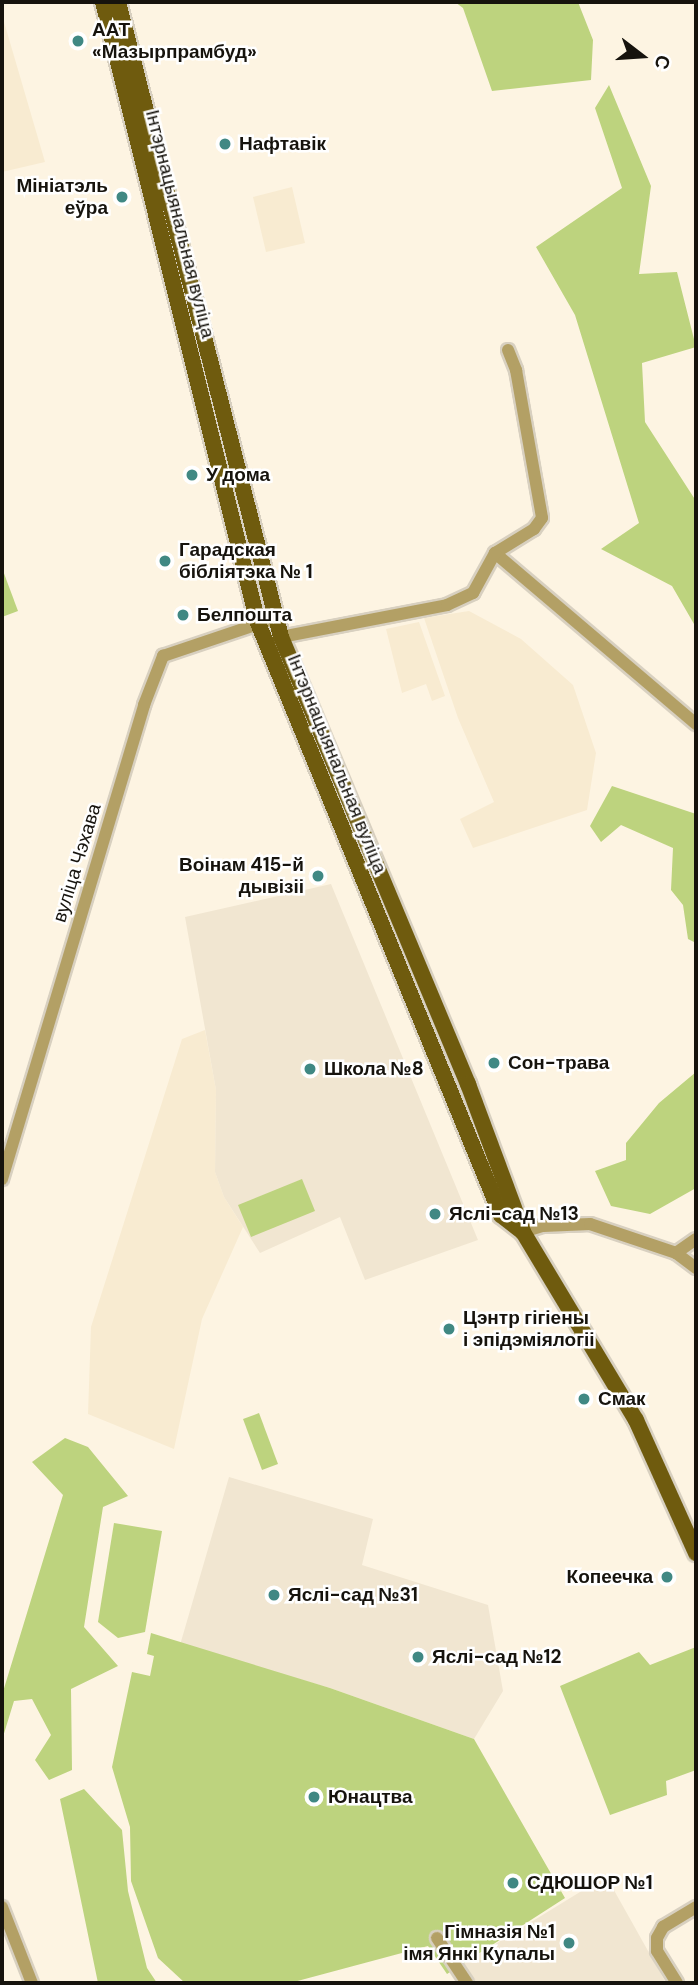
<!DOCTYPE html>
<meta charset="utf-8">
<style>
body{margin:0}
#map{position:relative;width:698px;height:1985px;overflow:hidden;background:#fdf4e2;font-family:"DM Sans",sans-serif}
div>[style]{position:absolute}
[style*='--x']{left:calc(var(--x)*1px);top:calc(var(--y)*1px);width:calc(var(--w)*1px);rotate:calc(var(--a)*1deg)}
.built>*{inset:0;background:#f8ebd1}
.education>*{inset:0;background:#f1e6d1}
.green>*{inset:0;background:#bdd37e}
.roads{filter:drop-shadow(2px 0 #d8d0c0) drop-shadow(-2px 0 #d8d0c0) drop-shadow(0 2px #d8d0c0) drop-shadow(0 -2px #d8d0c0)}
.minor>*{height:12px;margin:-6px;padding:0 6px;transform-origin:6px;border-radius:6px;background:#b3a065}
.major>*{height:16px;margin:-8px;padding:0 8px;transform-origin:8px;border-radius:8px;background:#6f5b0e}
.dots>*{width:19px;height:19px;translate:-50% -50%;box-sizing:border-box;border:4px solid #fff;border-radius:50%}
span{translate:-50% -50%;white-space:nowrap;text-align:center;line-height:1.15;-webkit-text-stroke:5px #fff;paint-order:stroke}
.poi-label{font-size:19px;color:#16130d;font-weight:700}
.left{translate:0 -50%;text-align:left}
.right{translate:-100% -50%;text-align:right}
.street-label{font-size:19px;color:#16130d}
.frame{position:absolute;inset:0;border:4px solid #16130d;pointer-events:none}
.north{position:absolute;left:607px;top:21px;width:70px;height:70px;-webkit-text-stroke:5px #fff;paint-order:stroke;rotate:107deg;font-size:19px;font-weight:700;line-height:28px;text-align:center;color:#16130d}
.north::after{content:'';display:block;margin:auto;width:24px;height:32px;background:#16130d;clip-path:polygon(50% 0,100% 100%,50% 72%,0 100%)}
</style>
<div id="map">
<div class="built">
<div style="clip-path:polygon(2px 15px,45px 162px,2px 172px)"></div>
<div style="clip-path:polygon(292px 187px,305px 243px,266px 252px,253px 197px)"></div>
<div style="clip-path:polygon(469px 611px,521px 639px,573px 685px,596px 753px,587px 810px,473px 848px,460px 819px,494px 802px,458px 718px,424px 618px)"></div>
<div style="clip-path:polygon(419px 622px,445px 696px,432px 701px,426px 684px,402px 693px,386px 629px)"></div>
<div style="clip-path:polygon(205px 1030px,216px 1090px,215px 1172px,224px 1197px,243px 1227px,202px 1319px,174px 1449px,88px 1414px,91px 1327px,182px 1039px)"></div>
</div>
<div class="education">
<div style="clip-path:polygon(331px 884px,478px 1240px,365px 1280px,340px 1217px,260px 1253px,224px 1197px,215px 1172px,216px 1090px,185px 917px)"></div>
<div style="clip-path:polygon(229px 1477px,373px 1519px,362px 1565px,488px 1605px,503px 1691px,474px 1739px,330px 1688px,180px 1645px)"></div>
<div style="clip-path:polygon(606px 1876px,666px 1983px,476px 1983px,463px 1964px)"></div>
</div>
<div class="green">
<div style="clip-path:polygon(455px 2px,578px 2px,593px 40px,591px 80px,492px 91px,463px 8px)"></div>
<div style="clip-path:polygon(609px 85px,651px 186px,639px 274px,677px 272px,696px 347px,642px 363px,645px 422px,696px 501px,694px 624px,672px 586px,601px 549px,639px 523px,575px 315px,536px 247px,622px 188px,595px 108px)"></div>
<div style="clip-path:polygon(2px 568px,18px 611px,2px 617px)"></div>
<div style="clip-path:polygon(612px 786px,696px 814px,696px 943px,688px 939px,683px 905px,671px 890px,673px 848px,621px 825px,601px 842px,590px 826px)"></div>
<div style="clip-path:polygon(696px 1072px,696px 1188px,650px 1214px,611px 1206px,595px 1171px,626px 1160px,626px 1143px,659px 1103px)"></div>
<div style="clip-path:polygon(302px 1179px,315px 1211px,251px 1237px,238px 1205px)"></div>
<div style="clip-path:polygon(259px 1413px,278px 1464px,262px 1470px,243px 1419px)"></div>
<div style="clip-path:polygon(65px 1438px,88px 1447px,128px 1496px,103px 1507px,84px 1627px,118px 1666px,71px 1689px,72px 1770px,49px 1780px,35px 1760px,51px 1735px,32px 1699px,14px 1701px,2px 1740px,2px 1695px,63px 1495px,32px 1462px)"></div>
<div style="clip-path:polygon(114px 1523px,162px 1531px,145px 1632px,118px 1638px,98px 1622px)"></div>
<div style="clip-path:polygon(151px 1633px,330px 1688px,474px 1739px,565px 1898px,447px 1974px,428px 1946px,290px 1983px,185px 1983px,158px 1958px,131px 1881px,130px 1827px,112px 1767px,132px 1672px,150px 1676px,154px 1656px,147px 1654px)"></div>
<div style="clip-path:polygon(696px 1647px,696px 1770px,666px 1781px,667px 1795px,610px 1815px,560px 1686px,639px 1652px,650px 1665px)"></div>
<div style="clip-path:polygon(84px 1789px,122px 1830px,128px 1891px,147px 1968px,157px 1983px,98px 1983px,60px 1799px)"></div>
</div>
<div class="roads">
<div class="minor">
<div style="--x:508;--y:350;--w:22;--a:68"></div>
<div style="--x:516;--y:370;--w:150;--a:80"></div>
<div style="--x:542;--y:518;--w:14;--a:126"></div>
<div style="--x:534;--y:529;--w:46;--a:148.4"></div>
<div style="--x:495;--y:553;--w:264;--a:40.4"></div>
<div style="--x:281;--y:637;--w:169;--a:-10.9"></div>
<div style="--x:447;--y:605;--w:29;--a:-25"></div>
<div style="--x:473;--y:593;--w:46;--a:-61.2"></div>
<div style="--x:2;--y:1179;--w:495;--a:-73.3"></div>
<div style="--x:144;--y:705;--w:53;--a:-68.8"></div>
<div style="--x:163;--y:656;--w:119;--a:-18.6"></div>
<div style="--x:523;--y:1232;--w:21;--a:-17"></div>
<div style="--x:543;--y:1226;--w:47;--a:-2.4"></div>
<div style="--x:590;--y:1224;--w:91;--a:18.6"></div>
<div style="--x:676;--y:1253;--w:25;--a:37"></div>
<div style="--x:676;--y:1253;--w:24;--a:-35"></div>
<div style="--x:2;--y:1907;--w:82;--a:68.5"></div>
<div style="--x:437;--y:1938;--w:54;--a:56.3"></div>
<div style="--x:677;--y:1983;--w:38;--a:-122"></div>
<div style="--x:657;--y:1951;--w:13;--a:-90"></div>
<div style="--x:657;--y:1938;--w:13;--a:-61"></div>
<div style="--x:663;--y:1927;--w:39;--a:-31"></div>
</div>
<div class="major">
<div style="--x:103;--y:2;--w:640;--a:75.99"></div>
<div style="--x:258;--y:623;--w:640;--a:67.68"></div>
<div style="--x:501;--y:1215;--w:28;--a:38"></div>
<div style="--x:118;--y:2;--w:656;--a:75.6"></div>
<div style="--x:281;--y:637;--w:485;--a:67.3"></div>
<div style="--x:468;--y:1084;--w:158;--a:69.6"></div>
<div style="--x:523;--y:1232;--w:219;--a:59"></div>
<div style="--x:636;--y:1420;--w:146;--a:65.7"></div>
</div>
</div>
<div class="dots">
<div style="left:78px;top:41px;background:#408883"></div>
<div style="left:225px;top:144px;background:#408883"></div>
<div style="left:122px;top:197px;background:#408883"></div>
<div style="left:192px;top:475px;background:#408883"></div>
<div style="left:165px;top:561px;background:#408883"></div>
<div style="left:183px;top:615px;background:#408883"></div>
<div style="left:318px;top:876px;background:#408883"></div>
<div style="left:494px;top:1063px;background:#408883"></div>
<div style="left:310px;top:1069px;background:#408883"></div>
<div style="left:435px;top:1214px;background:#408883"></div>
<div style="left:449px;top:1329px;background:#408883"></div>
<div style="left:584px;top:1399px;background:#408883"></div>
<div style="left:667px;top:1577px;background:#408883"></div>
<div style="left:274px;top:1595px;background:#408883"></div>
<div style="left:418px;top:1657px;background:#408883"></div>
<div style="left:314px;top:1797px;background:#408883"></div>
<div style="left:513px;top:1883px;background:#408883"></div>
<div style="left:569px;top:1943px;background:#408883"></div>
</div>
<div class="poi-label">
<span class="left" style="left:92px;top:41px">ААТ<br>«Мазырпрамбуд»</span>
<span class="left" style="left:239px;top:144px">Нафтавік</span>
<span class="right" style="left:108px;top:197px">Мініатэль<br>еўра</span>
<span class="left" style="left:206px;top:475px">У дома</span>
<span class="left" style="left:179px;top:561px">Гарадская<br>бібліятэка № 1</span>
<span class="left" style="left:197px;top:615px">Белпошта</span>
<span class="right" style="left:304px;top:876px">Воінам 415-й<br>дывізіі</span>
<span class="left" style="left:508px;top:1063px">Сон-трава</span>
<span class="left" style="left:324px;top:1069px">Школа №8</span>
<span class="left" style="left:449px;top:1214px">Яслі-сад №13</span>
<span class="left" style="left:463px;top:1329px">Цэнтр гігіены<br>і эпідэміялогіі</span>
<span class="left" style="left:598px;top:1399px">Смак</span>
<span class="right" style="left:653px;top:1577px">Копеечка</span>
<span class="left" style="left:288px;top:1595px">Яслі-сад №31</span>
<span class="left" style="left:432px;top:1657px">Яслі-сад №12</span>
<span class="left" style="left:328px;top:1797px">Юнацтва</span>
<span class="left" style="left:527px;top:1883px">СДЮШОР №1</span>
<span class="right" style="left:555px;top:1943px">Гімназія №1<br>імя Янкі Купалы</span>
</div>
<div class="street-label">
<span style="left:180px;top:224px;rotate:76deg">Інтэрнацыянальная вуліца</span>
<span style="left:337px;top:764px;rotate:68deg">Інтэрнацыянальная вуліца</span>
<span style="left:77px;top:863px;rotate:-73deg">вуліца Чэхава</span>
</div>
<div class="frame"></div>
<div class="north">С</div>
</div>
